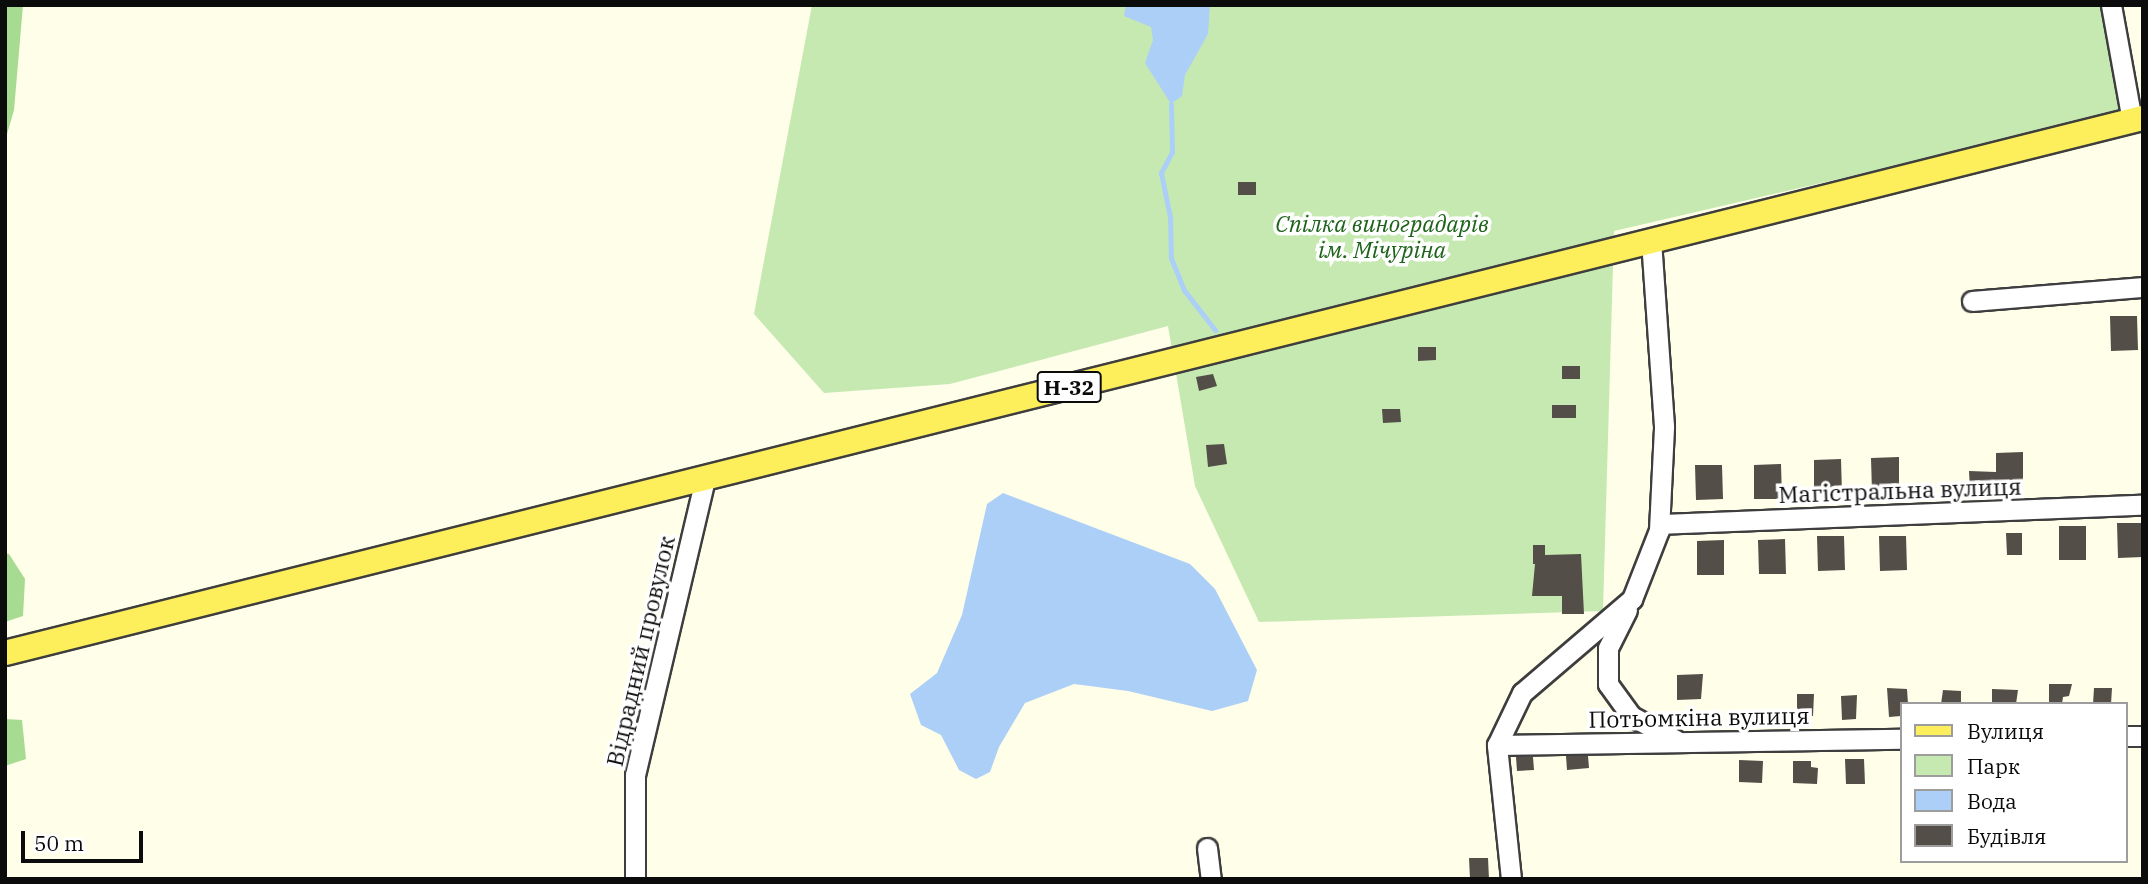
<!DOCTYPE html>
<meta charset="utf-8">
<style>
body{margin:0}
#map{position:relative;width:2148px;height:884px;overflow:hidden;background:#fffee8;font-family:"IBM Plex Serif",serif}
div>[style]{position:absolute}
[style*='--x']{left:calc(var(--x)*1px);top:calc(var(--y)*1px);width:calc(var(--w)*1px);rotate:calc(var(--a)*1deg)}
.green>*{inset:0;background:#c6e9b2}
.forest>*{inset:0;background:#a6db91}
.water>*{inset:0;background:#accff8}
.stream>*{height:5px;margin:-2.5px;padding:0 2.5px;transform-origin:2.5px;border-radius:2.5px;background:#accff8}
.building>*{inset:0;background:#534e47}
.roads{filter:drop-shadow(2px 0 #3e3e3e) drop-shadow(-2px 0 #3e3e3e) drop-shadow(0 2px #3e3e3e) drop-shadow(0 -2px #3e3e3e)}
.minor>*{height:19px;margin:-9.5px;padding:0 9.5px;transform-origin:9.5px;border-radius:9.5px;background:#fff}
.major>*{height:24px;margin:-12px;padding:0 12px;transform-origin:12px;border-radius:12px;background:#fdee5b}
span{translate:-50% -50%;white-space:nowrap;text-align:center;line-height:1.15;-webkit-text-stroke:7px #fff;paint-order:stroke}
.shield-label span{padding:2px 5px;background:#fff;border:2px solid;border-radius:5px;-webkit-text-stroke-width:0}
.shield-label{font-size:21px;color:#0b0b0b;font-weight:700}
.park-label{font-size:23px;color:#1e631a;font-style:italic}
.street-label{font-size:23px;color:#0b0b0b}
.frame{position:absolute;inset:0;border:7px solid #0b0b0b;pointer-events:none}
.legend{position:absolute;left:1900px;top:702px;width:228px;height:161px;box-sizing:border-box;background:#fff;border:2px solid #9d9d9d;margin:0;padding:9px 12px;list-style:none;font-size:21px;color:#0b0b0b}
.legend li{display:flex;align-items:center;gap:14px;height:35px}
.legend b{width:35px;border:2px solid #9d9d9d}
.scale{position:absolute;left:21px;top:831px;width:122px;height:32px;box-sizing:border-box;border:4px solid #0b0b0b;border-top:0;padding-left:9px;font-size:21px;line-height:24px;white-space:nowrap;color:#0b0b0b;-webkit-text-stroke:5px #fff;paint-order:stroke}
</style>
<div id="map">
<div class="green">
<div style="clip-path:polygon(812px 5px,2102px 5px,2123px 113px,1614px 231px,1603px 611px,1259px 622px,1195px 486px,1168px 326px,950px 384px,824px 393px,754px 314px)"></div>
</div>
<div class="forest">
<div style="clip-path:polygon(5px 5px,23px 5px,14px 110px,5px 141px)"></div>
<div style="clip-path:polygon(5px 553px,9px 554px,25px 579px,23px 616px,5px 622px)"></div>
<div style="clip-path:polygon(5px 719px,22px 720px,26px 759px,5px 766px)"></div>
</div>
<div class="water">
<div style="clip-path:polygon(1126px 5px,1210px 5px,1208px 34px,1185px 75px,1182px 96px,1171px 104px,1145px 63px,1153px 40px,1151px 27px,1124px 16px)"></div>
<div style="clip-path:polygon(1003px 493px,1190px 564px,1215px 589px,1257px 670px,1248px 701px,1212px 711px,1128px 691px,1074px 684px,1025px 703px,999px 747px,990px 772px,976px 779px,959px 770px,941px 735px,921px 725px,910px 694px,937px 673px,962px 615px,987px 504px)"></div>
</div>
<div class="stream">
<div style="--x:1171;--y:104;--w:48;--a:88.8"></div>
<div style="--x:1172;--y:152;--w:24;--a:118"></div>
<div style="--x:1161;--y:173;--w:45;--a:78.4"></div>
<div style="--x:1170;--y:217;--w:41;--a:88.6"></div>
<div style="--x:1171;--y:258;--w:35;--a:68"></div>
<div style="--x:1184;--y:290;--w:51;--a:52.2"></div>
</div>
<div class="building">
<div style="clip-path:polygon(1238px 182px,1256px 182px,1256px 195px,1238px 195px)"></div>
<div style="clip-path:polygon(2110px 316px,2137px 316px,2138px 350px,2111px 351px)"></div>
<div style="clip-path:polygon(1418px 347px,1436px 347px,1436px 360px,1418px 361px)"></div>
<div style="clip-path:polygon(1562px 366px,1580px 366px,1580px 379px,1562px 379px)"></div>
<div style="clip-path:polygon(1213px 374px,1217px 386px,1199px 391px,1196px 377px)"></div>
<div style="clip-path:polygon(1552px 405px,1576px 405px,1576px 418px,1552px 418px)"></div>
<div style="clip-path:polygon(1382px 409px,1400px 409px,1401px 422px,1383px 423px)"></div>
<div style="clip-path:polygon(1224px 444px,1227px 464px,1208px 467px,1206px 445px)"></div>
<div style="clip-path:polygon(2023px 452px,2023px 487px,1985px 487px,1970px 491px,1969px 471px,1996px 472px,1996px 453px)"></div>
<div style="clip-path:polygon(1899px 457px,1899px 492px,1872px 492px,1871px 458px)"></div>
<div style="clip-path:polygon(1841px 459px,1842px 494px,1814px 494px,1814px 460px)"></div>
<div style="clip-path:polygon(1781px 464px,1782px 499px,1754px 499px,1754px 465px)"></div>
<div style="clip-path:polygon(1695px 465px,1722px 465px,1723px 499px,1696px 500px)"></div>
<div style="clip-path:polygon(2117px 523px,2143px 523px,2143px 557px,2118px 558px)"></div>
<div style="clip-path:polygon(2059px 526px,2086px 526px,2086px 560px,2059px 560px)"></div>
<div style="clip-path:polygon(2006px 533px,2022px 533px,2022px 555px,2007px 555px)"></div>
<div style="clip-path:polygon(1817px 536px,1844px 536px,1845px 570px,1818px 571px)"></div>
<div style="clip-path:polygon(1879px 536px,1906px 536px,1907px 570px,1880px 571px)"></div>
<div style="clip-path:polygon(1785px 539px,1786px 574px,1759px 574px,1758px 540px)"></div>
<div style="clip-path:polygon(1724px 540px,1724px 575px,1697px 575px,1697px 541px)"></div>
<div style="clip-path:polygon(1533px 545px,1545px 545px,1545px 555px,1581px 554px,1584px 614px,1562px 614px,1562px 596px,1532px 596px,1535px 564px,1533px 564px)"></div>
<div style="clip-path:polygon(1703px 674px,1701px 699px,1677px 700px,1677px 675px)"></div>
<div style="clip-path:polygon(2049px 684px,2072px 684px,2069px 696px,2063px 697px,2062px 704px,2049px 704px)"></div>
<div style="clip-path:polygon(1887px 688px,1907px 689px,1908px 704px,1901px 704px,1901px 716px,1889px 717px)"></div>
<div style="clip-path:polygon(2094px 688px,2112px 688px,2111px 704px,2093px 704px)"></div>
<div style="clip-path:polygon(1992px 689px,2018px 690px,2016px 704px,1992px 704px)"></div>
<div style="clip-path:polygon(1943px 690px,1961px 691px,1961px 704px,1941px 704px)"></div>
<div style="clip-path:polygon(1797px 694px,1814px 694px,1813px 716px,1797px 715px)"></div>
<div style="clip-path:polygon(1857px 695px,1856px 719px,1842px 720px,1841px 696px)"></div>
<div style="clip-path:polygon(1566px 756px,1588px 756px,1589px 768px,1567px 770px)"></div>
<div style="clip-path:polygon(1516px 757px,1533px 757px,1534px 770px,1517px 771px)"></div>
<div style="clip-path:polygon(1845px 759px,1864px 759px,1865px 784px,1846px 784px)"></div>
<div style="clip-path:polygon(1739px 760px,1763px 761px,1762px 783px,1739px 782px)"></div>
<div style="clip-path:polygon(1793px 761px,1811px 761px,1811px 767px,1818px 768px,1817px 784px,1793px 783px)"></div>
<div style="clip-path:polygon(1469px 858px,1488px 858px,1489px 879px,1470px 879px)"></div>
</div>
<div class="roads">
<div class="minor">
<div style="--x:2111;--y:5;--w:118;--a:79.7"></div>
<div style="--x:1972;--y:301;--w:172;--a:-4.7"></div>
<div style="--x:1660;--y:524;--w:483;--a:-2.3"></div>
<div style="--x:1627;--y:610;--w:42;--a:116.6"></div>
<div style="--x:1608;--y:648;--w:36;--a:90"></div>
<div style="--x:1608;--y:684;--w:39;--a:54"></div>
<div style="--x:1631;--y:716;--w:51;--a:28.1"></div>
<div style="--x:2125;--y:736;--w:18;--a:0"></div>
<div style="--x:1497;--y:745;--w:404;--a:-0.9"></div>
<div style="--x:1207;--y:848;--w:31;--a:83"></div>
<div style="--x:635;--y:879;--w:104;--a:-90"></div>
<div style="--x:635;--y:775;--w:305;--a:-76.7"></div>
<div style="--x:1511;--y:879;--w:135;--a:-96"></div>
<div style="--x:1497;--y:745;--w:58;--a:-64.3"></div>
<div style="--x:1522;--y:693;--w:145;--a:-40.5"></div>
<div style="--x:1632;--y:599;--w:74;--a:-68.6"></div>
<div style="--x:1659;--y:530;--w:104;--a:-87.2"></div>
<div style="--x:1664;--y:426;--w:184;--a:-94"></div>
</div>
<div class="major">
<div style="--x:5;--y:653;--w:2204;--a:-14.05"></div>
</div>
</div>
<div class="shield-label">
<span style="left:1069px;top:387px">Н-32</span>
</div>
<div class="park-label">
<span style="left:1382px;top:236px">Спілка виноградарів<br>ім. Мічуріна</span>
</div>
<div class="street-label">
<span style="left:1900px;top:490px;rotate:-2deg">Магістральна вулиця</span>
<span style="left:640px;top:651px;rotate:-77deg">Відрадний провулок</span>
<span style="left:1699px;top:717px;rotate:-1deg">Потьомкіна вулиця</span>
</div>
<div class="frame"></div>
<ul class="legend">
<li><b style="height:9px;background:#fdee5b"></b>Вулиця</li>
<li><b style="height:19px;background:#c6e9b2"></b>Парк</li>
<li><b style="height:19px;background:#accff8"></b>Вода</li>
<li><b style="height:19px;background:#534e47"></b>Будівля</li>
</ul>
<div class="scale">50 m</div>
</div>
